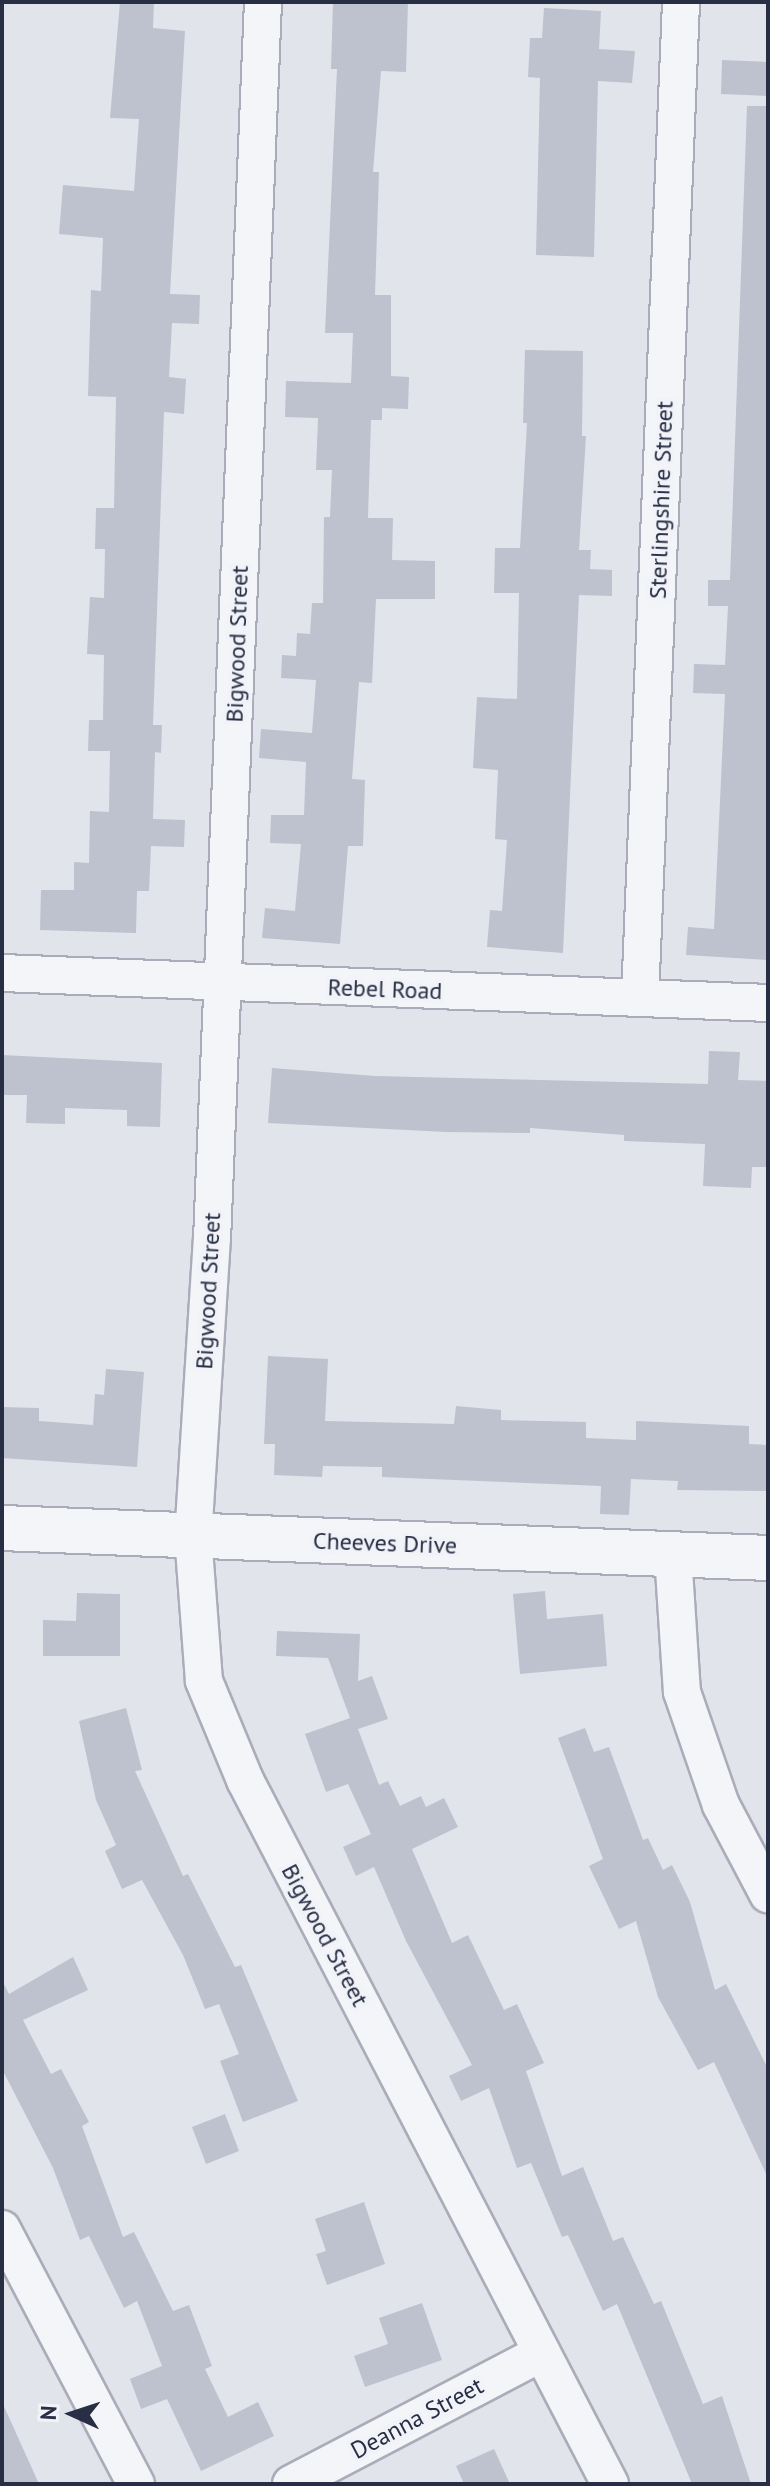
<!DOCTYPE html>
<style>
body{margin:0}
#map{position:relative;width:770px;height:2486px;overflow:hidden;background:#e1e4eb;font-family:"PT Sans",sans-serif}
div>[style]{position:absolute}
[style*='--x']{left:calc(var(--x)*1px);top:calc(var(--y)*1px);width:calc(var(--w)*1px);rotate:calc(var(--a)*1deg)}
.building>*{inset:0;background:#bec2ce}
.roads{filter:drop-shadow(2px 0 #aaadb9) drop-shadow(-2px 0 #aaadb9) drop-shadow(0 2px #aaadb9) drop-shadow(0 -2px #aaadb9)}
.minor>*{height:36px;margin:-18px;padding:0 18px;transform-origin:18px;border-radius:18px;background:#f4f5f9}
.tertiary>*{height:44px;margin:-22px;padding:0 22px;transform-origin:22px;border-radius:22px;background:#f4f5f9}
span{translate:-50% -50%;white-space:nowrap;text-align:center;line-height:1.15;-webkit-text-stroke:8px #f1f3f8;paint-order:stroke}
.street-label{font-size:24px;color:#282e44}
.frame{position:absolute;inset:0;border:4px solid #282e44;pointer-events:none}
.north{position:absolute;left:32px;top:2374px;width:80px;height:80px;-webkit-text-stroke:6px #f1f3f8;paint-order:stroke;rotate:273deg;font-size:22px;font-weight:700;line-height:32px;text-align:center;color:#282e44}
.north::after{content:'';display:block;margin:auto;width:28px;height:36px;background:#282e44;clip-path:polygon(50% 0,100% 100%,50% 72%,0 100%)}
</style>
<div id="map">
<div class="building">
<div style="clip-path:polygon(120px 2px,154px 2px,153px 28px,185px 31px,170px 294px,200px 295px,199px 324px,172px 323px,169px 377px,186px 379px,184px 414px,164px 412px,153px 725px,162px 725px,161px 753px,155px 752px,153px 819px,185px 820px,184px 847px,151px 846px,149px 891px,137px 891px,136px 933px,40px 930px,41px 890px,74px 890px,74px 862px,89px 863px,90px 811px,109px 812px,110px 751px,88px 751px,89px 720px,103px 720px,104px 655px,87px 654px,90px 597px,104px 598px,105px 549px,95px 549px,96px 508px,114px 508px,116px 397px,88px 396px,91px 290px,101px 291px,103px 238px,59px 234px,63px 185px,134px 191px,139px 119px,110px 118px)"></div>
<div style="clip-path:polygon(333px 2px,408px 2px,406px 72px,381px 71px,373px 172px,379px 172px,375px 295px,391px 295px,391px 376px,409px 377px,408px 409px,382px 408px,382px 420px,371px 420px,368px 518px,393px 518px,392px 560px,435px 561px,435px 599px,376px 599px,372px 683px,359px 682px,352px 779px,365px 780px,363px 846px,348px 846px,340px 944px,262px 938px,265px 908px,295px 911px,301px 844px,270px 843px,271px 815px,304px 815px,306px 762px,259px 758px,261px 729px,312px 733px,316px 680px,281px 678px,282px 655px,296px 656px,297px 633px,310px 634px,312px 603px,323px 603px,324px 517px,330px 517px,332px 470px,316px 470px,318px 418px,285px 417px,286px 381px,351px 383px,353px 333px,325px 333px,337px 69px,331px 69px)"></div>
<div style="clip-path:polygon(544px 8px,601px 11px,599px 49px,635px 51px,632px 83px,598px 81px,594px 257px,536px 255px,540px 78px,528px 77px,530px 38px,542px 38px)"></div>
<div style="clip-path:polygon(722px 60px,768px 62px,768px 96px,721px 94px)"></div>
<div style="clip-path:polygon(747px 106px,768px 106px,768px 960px,686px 955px,688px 927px,714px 929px,725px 694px,693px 693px,694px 664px,725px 665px,728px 606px,708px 606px,708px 580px,730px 580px)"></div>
<div style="clip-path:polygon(525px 350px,583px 351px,582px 436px,586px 436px,579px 550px,591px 550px,590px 569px,612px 570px,612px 596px,579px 595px,563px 953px,487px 947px,490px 910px,502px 911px,507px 840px,495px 839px,498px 770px,473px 768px,477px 697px,517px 699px,519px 593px,494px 593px,495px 548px,520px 548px,527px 423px,523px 423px)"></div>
<div style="clip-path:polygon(709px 1051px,740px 1052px,738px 1080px,768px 1081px,768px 1167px,752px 1167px,751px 1188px,703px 1186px,705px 1144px,624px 1141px,624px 1135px,530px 1128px,530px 1133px,446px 1132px,268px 1123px,272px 1068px,375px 1076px,708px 1084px)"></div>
<div style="clip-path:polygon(2px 1055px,162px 1063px,160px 1127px,127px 1126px,127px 1110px,65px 1108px,65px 1124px,26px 1123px,27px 1095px,2px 1095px)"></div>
<div style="clip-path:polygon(268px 1356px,328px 1359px,325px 1421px,454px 1424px,456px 1406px,501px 1410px,501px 1420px,586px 1422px,586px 1438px,636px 1440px,636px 1421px,749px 1426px,749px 1444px,768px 1445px,768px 1491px,677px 1490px,678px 1481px,631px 1479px,629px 1515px,600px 1514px,601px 1486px,382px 1477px,382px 1467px,323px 1466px,322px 1477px,274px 1475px,275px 1444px,264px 1444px)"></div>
<div style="clip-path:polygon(106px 1369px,144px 1372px,137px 1467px,2px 1458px,2px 1407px,39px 1408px,39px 1421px,93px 1425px,95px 1394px,104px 1395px)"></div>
<div style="clip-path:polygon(545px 1591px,547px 1619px,603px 1614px,607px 1666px,520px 1674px,513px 1594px)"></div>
<div style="clip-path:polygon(77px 1593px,120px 1594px,120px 1656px,43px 1656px,43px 1620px,76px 1621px)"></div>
<div style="clip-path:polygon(277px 1631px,360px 1634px,358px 1681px,372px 1676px,388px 1719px,358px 1729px,379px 1785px,388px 1781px,400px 1806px,421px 1796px,426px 1807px,444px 1798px,458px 1827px,412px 1849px,452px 1943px,468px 1935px,504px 2010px,517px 2004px,544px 2063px,526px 2071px,562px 2176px,583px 2167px,613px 2241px,623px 2237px,654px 2304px,661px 2301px,703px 2404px,722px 2396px,751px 2484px,692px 2484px,617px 2304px,603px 2311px,568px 2235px,562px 2237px,531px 2163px,517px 2168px,489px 2088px,461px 2101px,449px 2076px,472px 2065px,406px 1941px,374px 1867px,356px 1876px,343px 1847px,371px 1834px,348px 1784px,326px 1792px,305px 1734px,350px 1718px,328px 1658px,276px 1656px)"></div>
<div style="clip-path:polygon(126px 1708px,142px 1770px,135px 1771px,183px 1876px,188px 1874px,235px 1967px,241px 1965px,298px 2101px,243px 2122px,220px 2061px,239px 2054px,219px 2004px,205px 2009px,183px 1955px,142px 1880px,122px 1889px,105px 1851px,116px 1845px,96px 1800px,79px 1721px)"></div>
<div style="clip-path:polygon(585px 1728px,594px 1752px,609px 1747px,643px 1840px,648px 1838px,663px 1870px,672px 1865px,690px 1902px,715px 1990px,726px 1984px,768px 2069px,768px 2178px,714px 2062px,698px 2070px,658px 1997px,636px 1921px,619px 1929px,589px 1866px,603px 1859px,558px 1738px)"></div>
<div style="clip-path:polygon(73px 1957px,88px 1990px,23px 2020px,51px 2074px,61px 2069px,89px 2122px,82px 2126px,123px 2237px,134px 2232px,173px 2311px,189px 2305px,212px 2366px,205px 2369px,228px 2417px,258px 2402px,274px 2436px,201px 2471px,167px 2399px,141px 2409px,130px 2379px,162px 2366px,137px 2301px,124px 2308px,89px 2236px,80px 2240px,53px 2168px,2px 2069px,2px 1980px,9px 1994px)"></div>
<div style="clip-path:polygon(225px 2114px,239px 2151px,206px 2164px,192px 2127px)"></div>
<div style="clip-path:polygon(364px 2202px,385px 2264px,327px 2285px,316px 2254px,326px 2251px,315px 2219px)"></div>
<div style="clip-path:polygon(422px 2303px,442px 2360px,365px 2387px,354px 2356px,388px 2344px,379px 2318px)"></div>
<div style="clip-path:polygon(2px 2402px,39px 2484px,2px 2484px)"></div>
<div style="clip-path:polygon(494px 2449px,510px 2484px,464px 2484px,456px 2466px)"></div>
</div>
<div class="roads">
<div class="minor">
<div style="--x:263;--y:2;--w:1236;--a:92.36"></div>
<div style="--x:212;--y:1237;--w:299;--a:93.6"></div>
<div style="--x:193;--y:1535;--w:146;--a:85.7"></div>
<div style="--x:204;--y:1681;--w:107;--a:67.5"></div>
<div style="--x:245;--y:1780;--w:793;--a:62.59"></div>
<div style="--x:2;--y:973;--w:767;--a:2.24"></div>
<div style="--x:640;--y:998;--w:997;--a:-87.64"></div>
<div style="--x:673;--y:1554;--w:138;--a:86.3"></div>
<div style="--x:682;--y:1692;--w:120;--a:71"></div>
<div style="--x:721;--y:1805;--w:101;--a:62.2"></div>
<div style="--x:2;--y:2229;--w:288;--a:62.3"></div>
<div style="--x:291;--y:2484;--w:283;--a:-27.6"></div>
</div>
<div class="tertiary">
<div style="--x:2;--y:1528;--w:767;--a:2.24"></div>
</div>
</div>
<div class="street-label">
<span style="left:661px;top:500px;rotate:-88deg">Sterlingshire Street</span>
<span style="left:237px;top:644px;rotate:-88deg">Bigwood Street</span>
<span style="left:385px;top:989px;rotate:2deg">Rebel Road</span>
<span style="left:208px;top:1291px;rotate:-87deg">Bigwood Street</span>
<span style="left:385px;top:1543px;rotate:2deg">Cheeves Drive</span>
<span style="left:325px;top:1935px;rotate:62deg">Bigwood Street</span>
<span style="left:417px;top:2418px;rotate:-28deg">Deanna Street</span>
</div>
<div class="frame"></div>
<div class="north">N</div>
</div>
